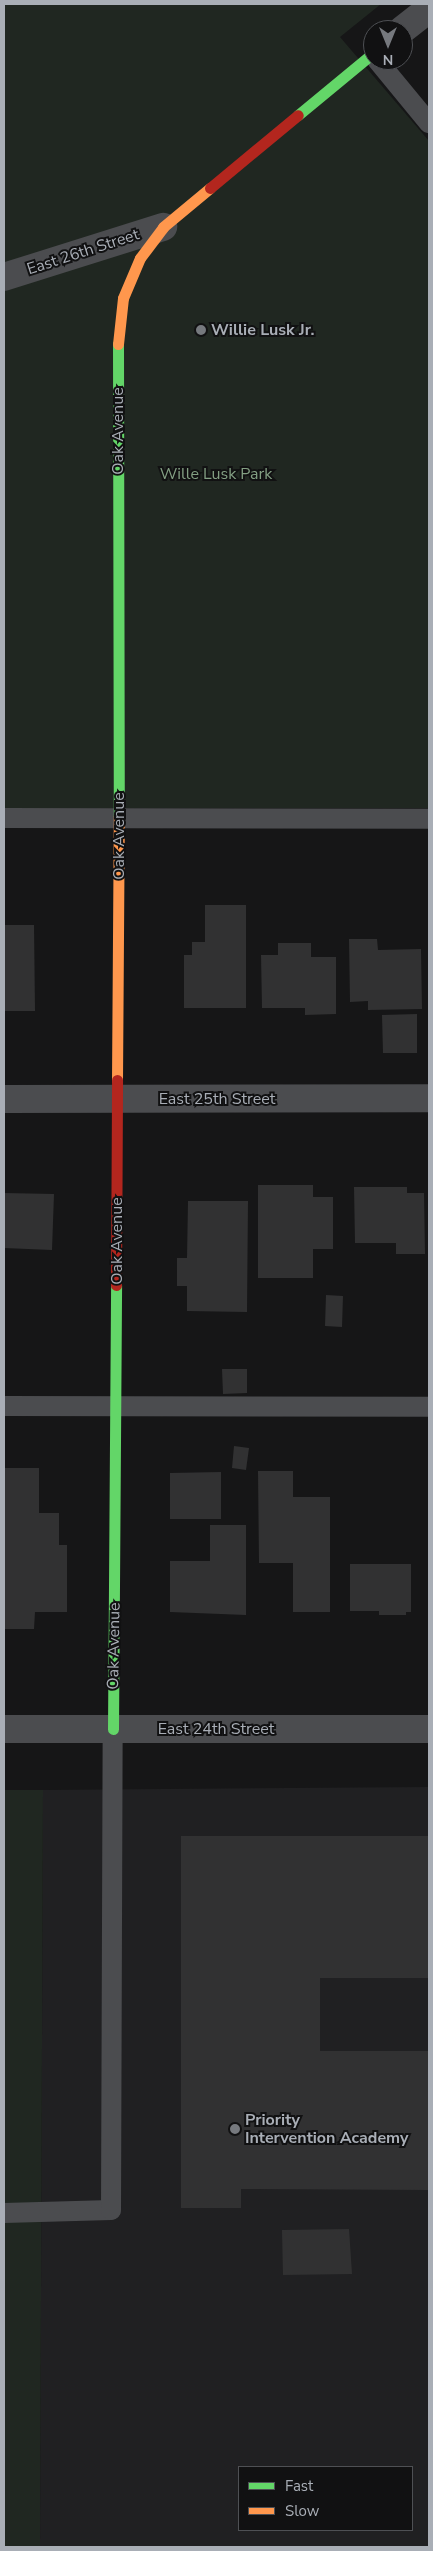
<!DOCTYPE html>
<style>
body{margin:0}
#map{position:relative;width:433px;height:2551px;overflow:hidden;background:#161617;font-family:"Nunito Sans",sans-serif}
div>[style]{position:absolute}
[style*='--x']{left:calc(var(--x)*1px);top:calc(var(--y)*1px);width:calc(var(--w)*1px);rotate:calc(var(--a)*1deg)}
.built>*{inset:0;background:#202022}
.green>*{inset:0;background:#202721}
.building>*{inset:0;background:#313132}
.lane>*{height:20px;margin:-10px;padding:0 10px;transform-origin:10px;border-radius:10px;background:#4b4c4f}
.street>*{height:28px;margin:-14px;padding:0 14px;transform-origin:14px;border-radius:14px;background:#4b4c4f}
.fast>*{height:11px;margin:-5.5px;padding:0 5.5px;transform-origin:5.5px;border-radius:5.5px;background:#63d668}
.slow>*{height:11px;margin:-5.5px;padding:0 5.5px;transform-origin:5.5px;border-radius:5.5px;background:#ff974d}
.jam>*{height:11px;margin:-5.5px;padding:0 5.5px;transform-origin:5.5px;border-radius:5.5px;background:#b3261e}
.dots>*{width:14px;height:14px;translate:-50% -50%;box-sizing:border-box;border:2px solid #111112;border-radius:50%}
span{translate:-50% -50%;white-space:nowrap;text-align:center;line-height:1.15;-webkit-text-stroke:4px #111112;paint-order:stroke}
.street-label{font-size:16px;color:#a9aeb6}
.poi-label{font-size:16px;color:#a9aeb6;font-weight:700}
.left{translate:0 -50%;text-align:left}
.park-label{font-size:16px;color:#839f83}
.frame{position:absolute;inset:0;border:5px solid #a9aeb6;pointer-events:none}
.legend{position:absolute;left:238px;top:2466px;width:175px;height:65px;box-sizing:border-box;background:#111112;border:1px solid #4e5054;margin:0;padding:6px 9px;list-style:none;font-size:15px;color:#a9aeb6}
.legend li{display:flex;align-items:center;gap:10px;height:25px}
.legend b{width:25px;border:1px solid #4e5054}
.north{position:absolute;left:363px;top:20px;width:50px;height:50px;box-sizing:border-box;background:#111112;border:1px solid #4e5054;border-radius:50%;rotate:180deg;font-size:14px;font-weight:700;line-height:20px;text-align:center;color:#a9aeb6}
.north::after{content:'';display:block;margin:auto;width:18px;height:22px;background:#76797e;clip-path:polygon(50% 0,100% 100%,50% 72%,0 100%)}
</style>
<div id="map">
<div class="built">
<div style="clip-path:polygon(evenodd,429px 1787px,429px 2547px,40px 2547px,43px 1790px,429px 1787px,239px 2467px,412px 2467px,412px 2530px,239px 2530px,239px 2467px)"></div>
</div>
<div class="green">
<div style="clip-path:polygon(4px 4px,381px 4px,340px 37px,429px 141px,429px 808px,4px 808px)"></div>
<div style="clip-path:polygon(4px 1790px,43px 1790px,40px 2547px,4px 2547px)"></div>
</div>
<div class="building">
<div style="clip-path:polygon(205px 905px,246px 905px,246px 1008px,184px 1008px,184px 955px,192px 955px,192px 942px,205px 942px)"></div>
<div style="clip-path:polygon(4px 925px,34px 925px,35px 1011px,4px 1011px)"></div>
<div style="clip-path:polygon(349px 939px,377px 939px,378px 950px,421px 949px,422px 1009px,368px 1010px,368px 1001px,350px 1002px)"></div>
<div style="clip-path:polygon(278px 943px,311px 943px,311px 957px,336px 957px,336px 1014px,305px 1015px,305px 1008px,262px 1008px,261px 955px,278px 955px)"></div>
<div style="clip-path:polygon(417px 1014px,417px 1053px,383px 1053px,382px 1015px)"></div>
<div style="clip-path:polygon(258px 1185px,313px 1185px,313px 1197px,333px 1197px,333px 1249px,313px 1249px,313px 1278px,258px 1278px)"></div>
<div style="clip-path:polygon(354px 1187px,407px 1187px,407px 1193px,424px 1193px,425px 1254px,396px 1254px,396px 1243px,355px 1243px)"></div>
<div style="clip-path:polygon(4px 1193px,54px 1194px,52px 1250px,4px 1248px)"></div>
<div style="clip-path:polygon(188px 1201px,248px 1201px,247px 1312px,187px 1311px,187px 1286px,177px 1286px,177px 1258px,187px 1258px)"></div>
<div style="clip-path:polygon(326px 1295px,343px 1296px,342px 1327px,325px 1326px)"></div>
<div style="clip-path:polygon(222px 1369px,247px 1369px,247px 1393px,223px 1394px)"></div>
<div style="clip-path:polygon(234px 1446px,249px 1448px,246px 1470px,232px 1468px)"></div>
<div style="clip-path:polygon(4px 1468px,39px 1468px,39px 1513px,59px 1513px,59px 1545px,67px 1545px,67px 1612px,35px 1612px,34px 1629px,4px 1629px)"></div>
<div style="clip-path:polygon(258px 1471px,293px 1471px,293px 1497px,330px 1497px,330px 1612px,293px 1612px,293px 1563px,259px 1563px)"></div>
<div style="clip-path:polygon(221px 1472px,221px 1519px,170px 1519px,170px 1473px)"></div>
<div style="clip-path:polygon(210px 1525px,246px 1525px,246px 1615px,170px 1612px,170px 1561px,210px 1561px)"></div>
<div style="clip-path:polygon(350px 1564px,411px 1564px,411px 1612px,406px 1612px,406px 1615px,379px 1615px,379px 1611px,350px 1611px)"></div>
<div style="clip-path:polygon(181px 1836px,429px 1836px,429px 1978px,320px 1978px,320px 2051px,429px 2051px,429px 2190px,241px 2189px,241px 2208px,181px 2208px)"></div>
<div style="clip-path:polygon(349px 2229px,352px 2274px,283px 2275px,282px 2230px)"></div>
</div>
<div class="lane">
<div style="--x:377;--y:60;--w:82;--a:50.5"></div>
<div style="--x:4;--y:818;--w:425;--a:0.1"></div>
<div style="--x:4;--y:1406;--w:425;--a:0.1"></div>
<div style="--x:4;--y:2213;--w:107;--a:-1.6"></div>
<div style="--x:111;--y:2210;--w:481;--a:-89.8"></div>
</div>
<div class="street">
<div style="--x:402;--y:30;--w:34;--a:-38"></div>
<div style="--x:4;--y:277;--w:167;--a:-17.5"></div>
<div style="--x:4;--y:1099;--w:425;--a:-0.1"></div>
<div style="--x:4;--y:1729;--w:425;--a:0"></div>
</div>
<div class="fast">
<div style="--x:298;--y:115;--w:97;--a:-39.6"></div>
<div style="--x:118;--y:344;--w:472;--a:89.9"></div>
<div style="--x:113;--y:1729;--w:444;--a:-89.6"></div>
</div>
<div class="slow">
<div style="--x:118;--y:344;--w:46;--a:-83.8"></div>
<div style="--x:123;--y:298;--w:43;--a:-67"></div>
<div style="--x:140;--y:258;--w:39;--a:-53"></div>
<div style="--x:163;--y:227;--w:61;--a:-39.7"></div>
<div style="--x:117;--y:1080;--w:264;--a:-89.6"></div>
</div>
<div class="jam">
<div style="--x:210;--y:188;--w:114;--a:-39.7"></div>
<div style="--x:116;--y:1285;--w:205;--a:-89.7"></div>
</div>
<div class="dots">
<div style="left:201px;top:330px;background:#76797e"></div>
<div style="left:235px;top:2129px;background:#76797e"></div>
</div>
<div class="street-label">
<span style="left:83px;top:252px;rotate:-18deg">East 26th Street</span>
<span style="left:118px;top:431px;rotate:-90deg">Oak Avenue</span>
<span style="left:119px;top:836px;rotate:-90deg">Oak Avenue</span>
<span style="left:217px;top:1099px">East 25th Street</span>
<span style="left:117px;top:1241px;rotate:-90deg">Oak Avenue</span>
<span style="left:114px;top:1646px;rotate:-89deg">Oak Avenue</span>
<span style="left:216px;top:1729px">East 24th Street</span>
</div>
<div class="poi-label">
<span class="left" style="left:211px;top:330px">Willie Lusk Jr.</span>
<span class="left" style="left:245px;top:2129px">Priority<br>Intervention Academy</span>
</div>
<div class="park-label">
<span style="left:216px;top:474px">Wille Lusk Park</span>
</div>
<div class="frame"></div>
<ul class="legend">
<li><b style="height:6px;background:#63d668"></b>Fast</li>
<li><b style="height:6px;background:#ff974d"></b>Slow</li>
</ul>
<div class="north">N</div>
</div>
